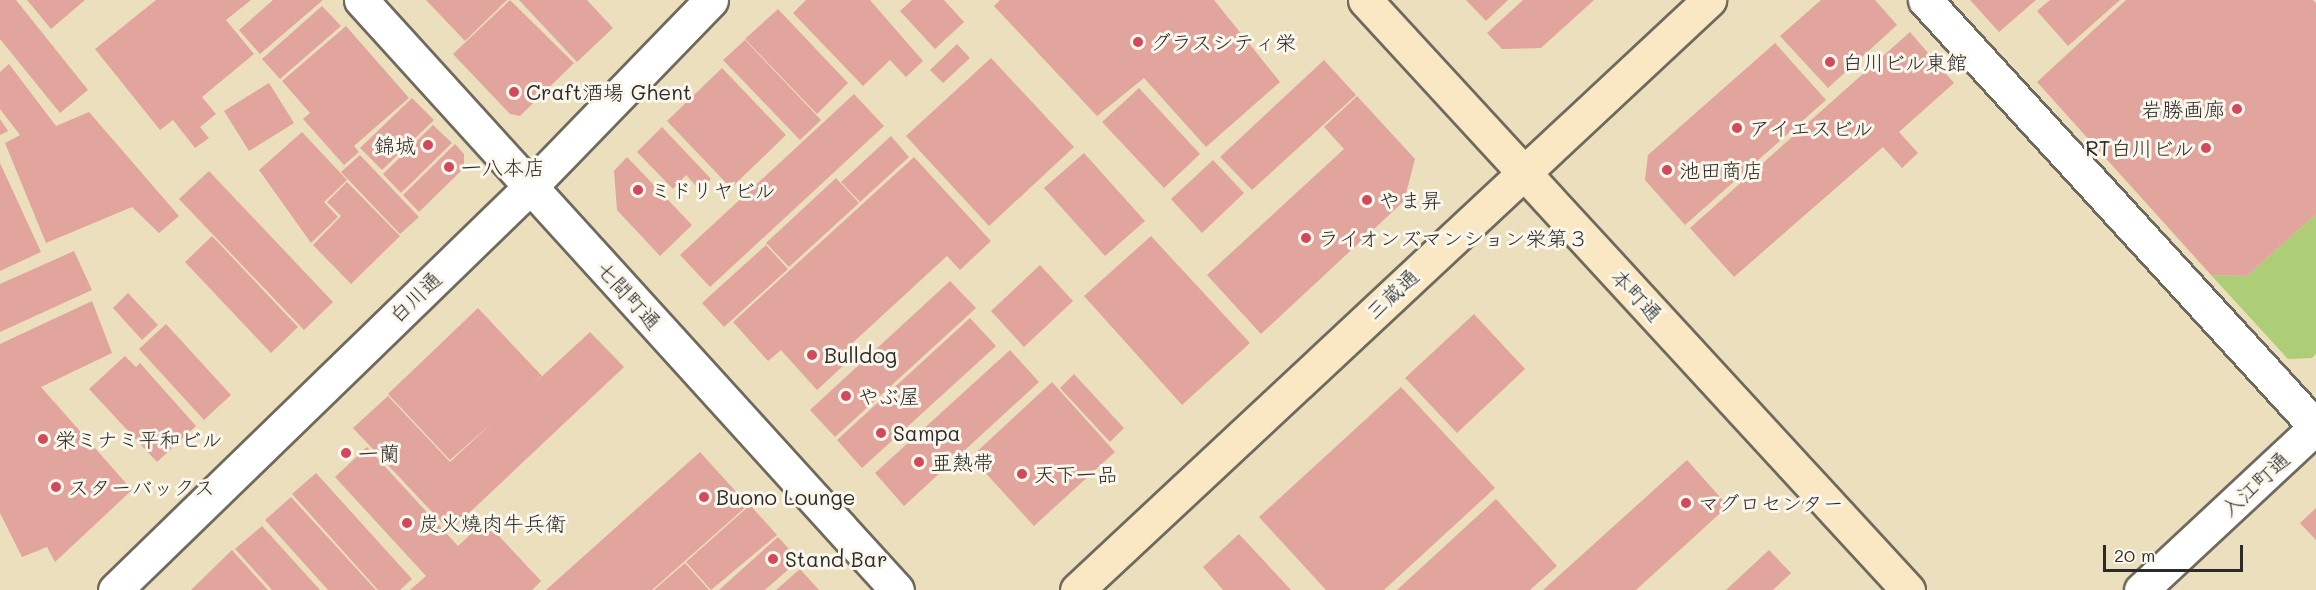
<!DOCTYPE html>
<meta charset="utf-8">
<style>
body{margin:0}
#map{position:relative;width:2316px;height:590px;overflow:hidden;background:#ecdfbd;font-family:Mali,"Klee One",sans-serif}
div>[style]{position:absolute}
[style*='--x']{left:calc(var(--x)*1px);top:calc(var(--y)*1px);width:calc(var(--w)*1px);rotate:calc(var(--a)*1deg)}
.green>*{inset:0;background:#adce76}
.building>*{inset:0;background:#e2a59d}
.roads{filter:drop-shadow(2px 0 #6f6a5e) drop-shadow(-2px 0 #6f6a5e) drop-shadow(0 2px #6f6a5e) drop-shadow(0 -2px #6f6a5e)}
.street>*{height:33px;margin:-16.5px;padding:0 16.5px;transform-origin:16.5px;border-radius:16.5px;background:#fff}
.secondary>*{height:33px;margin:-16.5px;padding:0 16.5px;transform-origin:16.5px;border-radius:16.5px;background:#fae7c3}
.dots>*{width:16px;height:16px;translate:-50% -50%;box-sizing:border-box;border:3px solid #fbf7ec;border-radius:50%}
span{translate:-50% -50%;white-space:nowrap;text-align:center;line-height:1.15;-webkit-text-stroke:6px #fbf7ec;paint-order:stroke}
.poi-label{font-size:21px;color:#2b2b2b}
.left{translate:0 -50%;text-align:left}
.right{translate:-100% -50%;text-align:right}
.street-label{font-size:21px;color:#2b2b2b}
.scale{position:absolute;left:2103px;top:545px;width:140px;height:27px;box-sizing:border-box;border:3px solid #2b2b2b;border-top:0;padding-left:8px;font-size:18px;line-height:21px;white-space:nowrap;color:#2b2b2b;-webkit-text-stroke:4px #fbf7ec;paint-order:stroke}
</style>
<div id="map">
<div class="green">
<div style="clip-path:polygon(2316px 214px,2316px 354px,2312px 358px,2288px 359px,2211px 275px,2247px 276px)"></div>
</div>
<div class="building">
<div style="clip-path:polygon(0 0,16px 0,88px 90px,60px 113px,0 39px)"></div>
<div style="clip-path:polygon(27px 0,85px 0,51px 29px)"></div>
<div style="clip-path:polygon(156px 0,251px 0,226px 20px,254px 54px,202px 97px,216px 114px,200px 127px,209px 138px,195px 148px,173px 120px,160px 130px,95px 49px)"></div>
<div style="clip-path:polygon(273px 0,323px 0,260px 54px,239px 30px)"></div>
<div style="clip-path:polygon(426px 0,507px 0,465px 41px)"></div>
<div style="clip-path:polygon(510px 0,574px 63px,520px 116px,510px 114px,453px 54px)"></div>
<div style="clip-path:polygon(519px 0,587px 0,613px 28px,577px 62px)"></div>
<div style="clip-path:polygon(806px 0,870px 0,923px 61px,906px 77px,890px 60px,863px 86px,793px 13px)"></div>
<div style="clip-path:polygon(912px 0,944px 0,964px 22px,935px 49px,900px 11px)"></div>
<div style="clip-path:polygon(1000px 0,1214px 0,1280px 82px,1206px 147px,1144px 78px,1097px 116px,994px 6px)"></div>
<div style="clip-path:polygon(1466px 0,1508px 0,1486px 21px)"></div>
<div style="clip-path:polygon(1523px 0,1594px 0,1541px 48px,1502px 49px,1487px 33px)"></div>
<div style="clip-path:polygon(1821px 0,1875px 0,1897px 25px,1828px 88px,1780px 36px)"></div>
<div style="clip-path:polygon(1970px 0,2036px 0,1999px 32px)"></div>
<div style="clip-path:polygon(2050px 0,2120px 0,2068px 46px,2037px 11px)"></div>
<div style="clip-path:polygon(2126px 0,2313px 0,2316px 3px,2316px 214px,2247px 276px,2211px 275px,2037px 82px)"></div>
<div style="clip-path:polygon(322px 6px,341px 26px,280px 79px,262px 59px)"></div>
<div style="clip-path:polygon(778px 9px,848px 83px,817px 114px,745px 39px)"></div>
<div style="clip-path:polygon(346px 26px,409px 98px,354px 146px,359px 152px,344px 165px,303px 119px,310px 113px,282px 81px)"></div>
<div style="clip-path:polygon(1910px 32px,1954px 83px,1899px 132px,1918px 153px,1902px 168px,1883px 147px,1734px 277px,1690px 228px)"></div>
<div style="clip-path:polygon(745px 40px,821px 120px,800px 140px,723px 60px)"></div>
<div style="clip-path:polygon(1775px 43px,1826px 100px,1685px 225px,1645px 180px,1648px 155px)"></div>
<div style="clip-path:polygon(957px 44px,970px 58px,943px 83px,930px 70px)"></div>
<div style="clip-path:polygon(991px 58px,1074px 147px,989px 226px,906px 136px)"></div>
<div style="clip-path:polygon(1324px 60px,1356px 95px,1252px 190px,1220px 157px)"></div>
<div style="clip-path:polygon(9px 64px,56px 126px,89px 112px,179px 216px,159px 233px,132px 207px,46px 243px,5px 143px,20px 135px,0 109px,0 72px)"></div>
<div style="clip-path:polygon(722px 68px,786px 135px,731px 188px,667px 121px)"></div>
<div style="clip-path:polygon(269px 83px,294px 123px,249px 151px,224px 111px)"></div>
<div style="clip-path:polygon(1139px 88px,1200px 154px,1164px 188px,1102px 122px)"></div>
<div style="clip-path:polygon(854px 94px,884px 126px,710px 287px,680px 255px)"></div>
<div style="clip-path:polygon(1357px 96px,1415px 159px,1404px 201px,1261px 334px,1207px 275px,1344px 149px,1324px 127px)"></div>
<div style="clip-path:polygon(412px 98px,434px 120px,382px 170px,360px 148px)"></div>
<div style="clip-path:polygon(0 119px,8px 131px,0 135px)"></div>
<div style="clip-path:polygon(433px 125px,452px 143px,401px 193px,383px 174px)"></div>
<div style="clip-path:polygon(662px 127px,711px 179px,700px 190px,686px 175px,673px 189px,637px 152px)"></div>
<div style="clip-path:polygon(302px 132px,347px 180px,324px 202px,338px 217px,311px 243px,259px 170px)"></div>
<div style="clip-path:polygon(891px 136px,909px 157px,860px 202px,841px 182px)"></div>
<div style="clip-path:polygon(455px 144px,464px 154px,464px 168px,419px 212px,403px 195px)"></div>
<div style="clip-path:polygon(1084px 153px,1145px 221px,1105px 256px,1044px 188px)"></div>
<div style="clip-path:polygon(360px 155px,419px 217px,400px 234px,341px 172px)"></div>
<div style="clip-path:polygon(627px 157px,692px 225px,660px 256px,617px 210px,614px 171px)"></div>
<div style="clip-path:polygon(914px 157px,991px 241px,960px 270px,947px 256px,847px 348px,854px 356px,817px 390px,781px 350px,768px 361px,733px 322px)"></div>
<div style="clip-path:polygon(1213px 160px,1244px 193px,1202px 233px,1171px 199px)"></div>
<div style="clip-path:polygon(0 163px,41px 252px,0 271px)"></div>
<div style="clip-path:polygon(209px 171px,333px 302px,304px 330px,179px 199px)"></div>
<div style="clip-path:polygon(836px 178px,859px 203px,789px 267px,766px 243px)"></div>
<div style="clip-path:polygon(347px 182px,400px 236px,351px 284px,313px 245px,341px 216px,327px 202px)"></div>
<div style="clip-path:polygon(212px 236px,298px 327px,271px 353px,185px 262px)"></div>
<div style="clip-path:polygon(1151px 236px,1250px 343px,1182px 405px,1084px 296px)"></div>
<div style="clip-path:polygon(766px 245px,788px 269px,724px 327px,702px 303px)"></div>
<div style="clip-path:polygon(74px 251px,92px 290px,0 332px,0 284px)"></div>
<div style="clip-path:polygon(1040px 265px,1073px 301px,1024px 347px,991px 311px)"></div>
<div style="clip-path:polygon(950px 281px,976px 308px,835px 437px,810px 410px)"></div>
<div style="clip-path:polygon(128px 293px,158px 325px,142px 340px,113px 308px)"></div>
<div style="clip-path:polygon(92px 301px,112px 353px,41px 387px,132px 490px,55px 562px,47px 547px,22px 557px,0 513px,0 344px)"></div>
<div style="clip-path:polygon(478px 308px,542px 376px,512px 404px,590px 332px,624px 367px,450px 531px,353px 428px,388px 396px,450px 462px,494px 421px,450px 460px,388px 394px)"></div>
<div style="clip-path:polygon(1474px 314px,1525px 369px,1457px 433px,1405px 378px)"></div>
<div style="clip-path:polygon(970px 318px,996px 346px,862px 468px,837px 440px)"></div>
<div style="clip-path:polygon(166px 324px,231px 395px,204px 420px,139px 349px)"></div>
<div style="clip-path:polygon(1010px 350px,1039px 382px,904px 506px,875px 473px)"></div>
<div style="clip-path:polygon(125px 356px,136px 367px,140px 363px,196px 426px,157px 462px,89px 389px)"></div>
<div style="clip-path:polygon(1074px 374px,1124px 428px,1110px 442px,1060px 388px)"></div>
<div style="clip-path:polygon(1052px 382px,1115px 452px,1034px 526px,971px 457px)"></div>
<div style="clip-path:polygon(1401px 387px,1495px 488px,1384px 590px,1326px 590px,1259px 517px)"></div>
<div style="clip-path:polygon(367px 447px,458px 546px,485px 521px,541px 581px,532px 590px,410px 590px,426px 576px,335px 477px)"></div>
<div style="clip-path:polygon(700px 452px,748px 505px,652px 590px,546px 590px)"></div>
<div style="clip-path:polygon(1687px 460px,1728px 506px,1636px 590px,1543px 590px)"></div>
<div style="clip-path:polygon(316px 473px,412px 579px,400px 590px,378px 590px,292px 494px)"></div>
<div style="clip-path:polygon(291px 497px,376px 590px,328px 590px,265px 520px)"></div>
<div style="clip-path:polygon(1496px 499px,1557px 566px,1530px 590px,1397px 590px)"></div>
<div style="clip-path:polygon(750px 505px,777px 535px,711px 590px,686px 562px)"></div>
<div style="clip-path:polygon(2316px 508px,2316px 540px,2300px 523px)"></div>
<div style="clip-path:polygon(262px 526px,320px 590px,272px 590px,235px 549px)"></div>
<div style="clip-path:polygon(1239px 534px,1291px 590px,1223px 590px,1203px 567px)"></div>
<div style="clip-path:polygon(778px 537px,799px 560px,765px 590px,719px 590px)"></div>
<div style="clip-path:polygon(232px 550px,268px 590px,191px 590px)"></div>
<div style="clip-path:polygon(1769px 550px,1791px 573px,1773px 590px,1726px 590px)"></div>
<div style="clip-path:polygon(685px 563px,709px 590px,654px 590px)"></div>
<div style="clip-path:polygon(800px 569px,819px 590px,776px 590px)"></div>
</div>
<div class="roads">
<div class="street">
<div style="--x:361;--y:0;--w:797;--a:47.75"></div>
<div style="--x:1925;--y:0;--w:579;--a:47.52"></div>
<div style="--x:115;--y:590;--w:578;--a:-44.16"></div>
<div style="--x:530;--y:187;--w:260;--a:-45.9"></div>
<div style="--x:2141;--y:590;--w:239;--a:-43"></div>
</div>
<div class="secondary">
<div style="--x:1365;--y:0;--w:802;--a:47.38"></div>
<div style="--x:1077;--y:590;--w:865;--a:-43.03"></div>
</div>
</div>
<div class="dots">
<div style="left:1138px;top:42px;background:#d1495b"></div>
<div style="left:1830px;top:62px;background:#d1495b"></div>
<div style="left:514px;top:92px;background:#d1495b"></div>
<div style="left:2237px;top:109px;background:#d1495b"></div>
<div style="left:1737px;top:128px;background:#d1495b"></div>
<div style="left:428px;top:145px;background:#d1495b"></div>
<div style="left:2206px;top:148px;background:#d1495b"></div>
<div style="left:449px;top:167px;background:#d1495b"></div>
<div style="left:1667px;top:170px;background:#d1495b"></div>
<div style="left:638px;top:190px;background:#d1495b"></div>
<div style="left:1367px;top:200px;background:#d1495b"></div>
<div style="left:1306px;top:238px;background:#d1495b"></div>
<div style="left:812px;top:355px;background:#d1495b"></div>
<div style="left:846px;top:396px;background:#d1495b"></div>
<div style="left:881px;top:433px;background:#d1495b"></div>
<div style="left:43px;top:439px;background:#d1495b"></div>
<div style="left:346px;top:453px;background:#d1495b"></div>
<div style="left:919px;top:462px;background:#d1495b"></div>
<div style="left:1022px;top:474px;background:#d1495b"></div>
<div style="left:56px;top:487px;background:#d1495b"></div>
<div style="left:704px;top:497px;background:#d1495b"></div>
<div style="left:1686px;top:503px;background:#d1495b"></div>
<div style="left:407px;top:523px;background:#d1495b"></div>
<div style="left:773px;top:559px;background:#d1495b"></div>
</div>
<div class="poi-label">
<span class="left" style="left:1150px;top:42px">グラスシティ栄</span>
<span class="left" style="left:1842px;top:62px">白川ビル東館</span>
<span class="left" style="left:526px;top:92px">Craft酒場 Ghent</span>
<span class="right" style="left:2225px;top:109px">岩勝画廊</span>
<span class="left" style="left:1749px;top:128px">アイエスビル</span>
<span class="right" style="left:416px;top:145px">錦城</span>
<span class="right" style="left:2194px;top:148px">RT白川ビル</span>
<span class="left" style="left:461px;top:167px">一八本店</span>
<span class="left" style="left:1679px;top:170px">池田商店</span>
<span class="left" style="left:650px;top:190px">ミドリヤビル</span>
<span class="left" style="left:1379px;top:200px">やま昇</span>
<span class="left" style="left:1318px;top:238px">ライオンズマンション栄第３</span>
<span class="left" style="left:824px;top:355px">Bulldog</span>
<span class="left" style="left:858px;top:396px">やぶ屋</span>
<span class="left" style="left:893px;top:433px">Sampa</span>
<span class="left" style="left:55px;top:439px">栄ミナミ平和ビル</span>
<span class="left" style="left:358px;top:453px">一蘭</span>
<span class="left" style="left:931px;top:462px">亜熱帯</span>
<span class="left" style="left:1034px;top:474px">天下一品</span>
<span class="left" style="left:68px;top:487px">スターバックス</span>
<span class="left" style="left:716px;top:497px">Buono Lounge</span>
<span class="left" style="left:1698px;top:503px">マグロセンター</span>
<span class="left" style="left:419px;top:523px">炭火燒肉牛兵衛</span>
<span class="left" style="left:785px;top:559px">Stand Bar</span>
</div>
<div class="street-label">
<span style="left:1392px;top:294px;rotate:-43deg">三蔵通</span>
<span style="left:629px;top:295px;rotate:48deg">七間町通</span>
<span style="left:1637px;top:295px;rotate:47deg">本町通</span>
<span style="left:415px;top:297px;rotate:-44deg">白川通</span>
<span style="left:2255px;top:484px;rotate:-43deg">入江町通</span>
</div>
<div class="scale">20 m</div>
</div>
